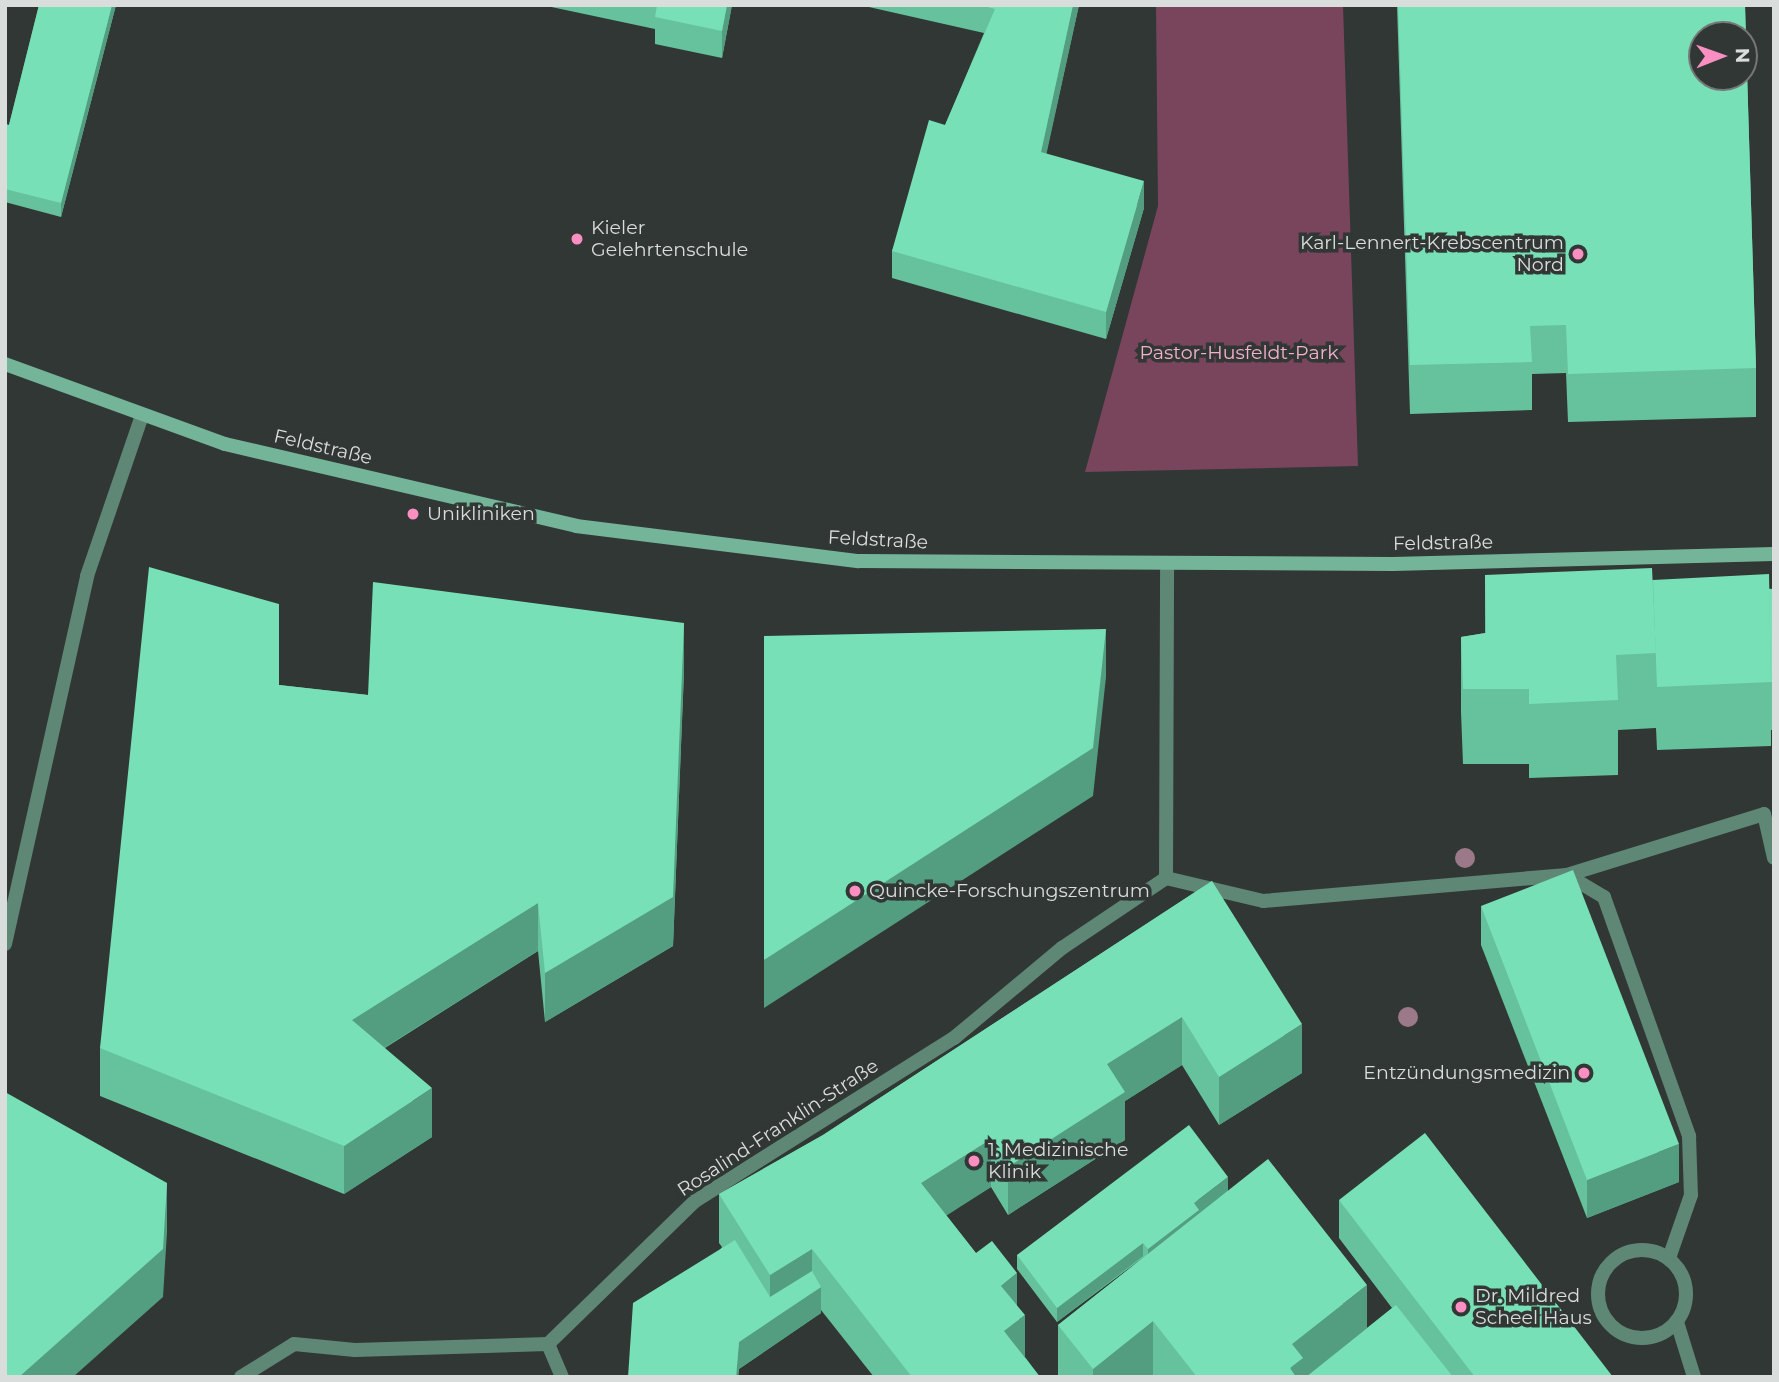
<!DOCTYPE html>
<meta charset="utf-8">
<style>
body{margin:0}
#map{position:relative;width:1779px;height:1382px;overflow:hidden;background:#313734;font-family:Montserrat,sans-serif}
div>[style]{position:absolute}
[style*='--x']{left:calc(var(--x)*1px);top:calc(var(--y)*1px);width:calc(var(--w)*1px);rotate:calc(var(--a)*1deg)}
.green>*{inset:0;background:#78455d}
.lane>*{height:14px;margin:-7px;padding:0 7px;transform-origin:7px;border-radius:7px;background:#5f8776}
.lane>.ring{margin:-7px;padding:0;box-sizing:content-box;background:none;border:14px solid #5f8776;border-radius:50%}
.secondary>*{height:14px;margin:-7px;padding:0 7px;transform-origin:7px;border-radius:7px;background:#74b59a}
.trees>*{width:20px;height:20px;margin:-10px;border-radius:50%;background:#9c7988}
.wall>*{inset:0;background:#66c19d}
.shaded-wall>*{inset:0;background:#539d80}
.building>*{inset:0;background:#77e0b7}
.dots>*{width:19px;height:19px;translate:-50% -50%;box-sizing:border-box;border:4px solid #313734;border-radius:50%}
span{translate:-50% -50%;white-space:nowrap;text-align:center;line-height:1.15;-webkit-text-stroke:7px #313734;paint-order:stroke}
.poi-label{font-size:19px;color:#d9dddb}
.left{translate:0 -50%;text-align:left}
.right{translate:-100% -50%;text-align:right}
.park-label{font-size:19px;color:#f3afcc}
.street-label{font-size:19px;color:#d9dddb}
.frame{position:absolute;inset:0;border:7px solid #d9dddb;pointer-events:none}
.north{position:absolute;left:1688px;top:21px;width:70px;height:70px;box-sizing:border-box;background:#313734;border:2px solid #747977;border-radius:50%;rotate:89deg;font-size:19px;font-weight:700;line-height:28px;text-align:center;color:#d9dddb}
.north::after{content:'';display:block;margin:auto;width:24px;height:32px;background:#fc8fc2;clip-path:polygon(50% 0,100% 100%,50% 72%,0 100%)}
</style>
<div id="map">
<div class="green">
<div style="clip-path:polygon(1156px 5px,1343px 5px,1358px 466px,1085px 472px,1158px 206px)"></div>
</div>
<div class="lane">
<div style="--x:1567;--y:875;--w:206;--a:-17.2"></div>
<div style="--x:1764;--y:814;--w:45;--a:77.2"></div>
<div style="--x:1166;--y:878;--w:313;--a:-89.8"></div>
<div style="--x:5;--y:944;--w:377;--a:-77.4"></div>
<div style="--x:87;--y:576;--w:170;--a:-71.1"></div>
<div class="ring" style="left:1598px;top:1250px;width:74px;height:74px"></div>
<div style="--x:1677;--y:1322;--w:58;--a:72.8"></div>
<div style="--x:548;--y:1344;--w:36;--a:67"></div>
<div style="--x:241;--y:1377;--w:62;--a:-31.9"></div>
<div style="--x:294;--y:1344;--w:61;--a:5.6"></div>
<div style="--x:355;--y:1350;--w:193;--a:-1.8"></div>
<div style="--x:548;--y:1344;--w:205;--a:-44.2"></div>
<div style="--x:695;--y:1201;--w:306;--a:-32.2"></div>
<div style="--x:954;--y:1038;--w:141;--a:-39.8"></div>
<div style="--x:1062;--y:948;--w:125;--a:-33.9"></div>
<div style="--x:1166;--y:878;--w:100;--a:13.3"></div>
<div style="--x:1263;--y:901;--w:305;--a:-4.9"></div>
<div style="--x:1567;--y:875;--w:43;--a:30.7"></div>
<div style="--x:1604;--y:897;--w:254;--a:70.4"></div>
<div style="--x:1689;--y:1136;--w:59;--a:88.1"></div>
<div style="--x:1691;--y:1195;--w:67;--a:109.2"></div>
</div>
<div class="secondary">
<div style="--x:5;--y:364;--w:234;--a:20"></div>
<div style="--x:225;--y:444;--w:360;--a:13.1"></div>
<div style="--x:576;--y:526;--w:285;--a:7.1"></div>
<div style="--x:859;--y:561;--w:534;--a:0.32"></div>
<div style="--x:1393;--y:564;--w:381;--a:-1.5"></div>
</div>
<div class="trees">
<div style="left:1465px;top:858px"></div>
<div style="left:1408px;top:1017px"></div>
</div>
<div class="wall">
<div style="clip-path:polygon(39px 5px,116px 5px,61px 217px,5px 202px,5px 124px,9px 125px)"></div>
<div style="clip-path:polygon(542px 5px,732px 5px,722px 58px,655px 44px,655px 29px)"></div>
<div style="clip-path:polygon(860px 5px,1079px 5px,1046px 154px,1144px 208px,1106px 339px,892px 278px,892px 251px,984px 33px)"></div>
<div style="clip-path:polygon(1397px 5px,1745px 5px,1756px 368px,1756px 417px,1568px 422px,1566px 373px,1532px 374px,1532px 410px,1410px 414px)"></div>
<div style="clip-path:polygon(1485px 575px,1653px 580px,1774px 589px,1774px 730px,1771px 730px,1771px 746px,1657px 750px,1656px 728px,1618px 730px,1618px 775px,1529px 778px,1529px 764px,1463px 764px,1461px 712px,1461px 637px,1485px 633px)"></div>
<div style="clip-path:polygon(684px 671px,673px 946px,545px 1022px,538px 951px,385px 1048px,432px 1137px,344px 1194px,100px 1096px,100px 1048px,279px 685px,368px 695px)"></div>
<div style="clip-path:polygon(1212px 881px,1302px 1073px,1219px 1125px,1182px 1065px,1125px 1101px,1125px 1140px,1008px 1215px,991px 1187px,946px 1215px,1017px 1306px,1025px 1357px,1040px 1377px,874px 1377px,821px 1310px,821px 1313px,739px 1369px,738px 1377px,628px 1377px,722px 1247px,719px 1243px,719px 1194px,823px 1135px)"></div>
<div style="clip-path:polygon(1481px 906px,1679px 1182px,1587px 1218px,1481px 945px)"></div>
<div style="clip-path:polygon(1228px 1191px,1367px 1328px,1392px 1308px,1339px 1238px,1339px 1200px,1613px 1377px,1058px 1377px,1058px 1325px,1144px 1257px,1057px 1322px,1017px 1269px,1017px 1255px)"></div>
</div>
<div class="shaded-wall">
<div style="clip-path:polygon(112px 5px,116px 5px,61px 217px,61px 203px)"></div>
<div style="clip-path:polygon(727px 5px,732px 5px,722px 58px,722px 31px)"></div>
<div style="clip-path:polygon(1073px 5px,1079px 5px,1041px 179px,1041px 152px)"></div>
<div style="clip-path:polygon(1144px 181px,1144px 208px,1106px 339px,1106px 312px)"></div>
<div style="clip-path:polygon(684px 623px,684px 671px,673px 946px,545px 1022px,545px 973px)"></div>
<div style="clip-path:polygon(1106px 629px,1106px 677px,1093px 796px,764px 1008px,764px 960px)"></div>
<div style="clip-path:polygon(538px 903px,538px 951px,352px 1068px,352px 1020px)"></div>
<div style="clip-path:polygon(1182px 1017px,1182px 1065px,1125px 1101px,1125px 1140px,1008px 1215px,1008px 1167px,1107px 1064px)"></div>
<div style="clip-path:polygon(1302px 1024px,1302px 1073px,1219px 1125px,1219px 1077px)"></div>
<div style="clip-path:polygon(432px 1088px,432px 1137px,344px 1194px,344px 1146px)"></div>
<div style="clip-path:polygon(991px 1139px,991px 1187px,921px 1232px,921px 1183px)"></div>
<div style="clip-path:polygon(1679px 1144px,1679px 1182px,1587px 1218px,1587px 1180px)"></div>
<div style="clip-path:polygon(1228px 1177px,1228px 1191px,1148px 1263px,1148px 1249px,1194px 1203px)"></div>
<div style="clip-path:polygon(167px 1183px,167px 1232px,163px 1297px,73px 1377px,19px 1377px)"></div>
<div style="clip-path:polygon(1143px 1243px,1143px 1256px,1057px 1322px,1057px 1308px)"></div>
<div style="clip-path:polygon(812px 1249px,812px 1293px,821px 1287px,821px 1313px,739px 1369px,738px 1377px,736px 1377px,739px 1342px,770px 1321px,770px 1275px)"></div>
<div style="clip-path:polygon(1017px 1273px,1017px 1321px,1025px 1315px,1025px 1363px,1001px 1334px,1001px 1286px)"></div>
<div style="clip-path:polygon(1367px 1285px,1367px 1348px,1331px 1377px,1290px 1377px,1292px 1344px)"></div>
<div style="clip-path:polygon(1153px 1321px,1153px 1377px,1093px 1377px,1093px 1369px)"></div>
</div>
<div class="building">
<div style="clip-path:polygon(39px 5px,112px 5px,61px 203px,5px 189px,5px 124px,9px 125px)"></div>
<div style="clip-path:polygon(657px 5px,727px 5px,722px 31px,655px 17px)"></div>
<div style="clip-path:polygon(980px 5px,1073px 5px,1041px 152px,1144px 181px,1106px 312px,892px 251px,929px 120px,945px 125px,995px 9px)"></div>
<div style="clip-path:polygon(evenodd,1398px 5px,1745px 5px,1756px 368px,1568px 374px,1566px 325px,1530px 326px,1532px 362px,1410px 365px,1398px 5px,1702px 35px,1744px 35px,1744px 77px,1702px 77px,1702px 35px)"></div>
<div style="clip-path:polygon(149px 567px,279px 604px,279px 685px,368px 695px,373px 582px,684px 623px,673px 897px,545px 973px,538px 903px,352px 1020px,432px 1088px,344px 1146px,100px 1048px)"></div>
<div style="clip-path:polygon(1652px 568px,1656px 653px,1616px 655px,1618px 700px,1529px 704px,1529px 689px,1463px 689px,1461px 637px,1486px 633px,1485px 575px)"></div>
<div style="clip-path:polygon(1769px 574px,1771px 682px,1657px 687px,1653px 580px)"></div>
<div style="clip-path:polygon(1769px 589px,1774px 589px,1774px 682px,1771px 682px)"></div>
<div style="clip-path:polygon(1106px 629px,1093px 748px,764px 960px,764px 636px)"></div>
<div style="clip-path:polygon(1573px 870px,1679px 1144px,1587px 1180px,1481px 906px)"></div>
<div style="clip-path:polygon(1212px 881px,1302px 1024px,1219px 1077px,1182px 1017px,1107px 1064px,1125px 1092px,1008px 1167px,991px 1139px,921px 1183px,976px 1253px,992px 1241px,1017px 1273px,1001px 1286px,1025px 1315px,1004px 1331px,1040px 1377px,912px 1377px,812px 1249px,770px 1275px,719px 1194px,823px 1135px)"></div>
<div style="clip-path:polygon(5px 1092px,167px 1183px,163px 1249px,19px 1377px,5px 1377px)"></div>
<div style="clip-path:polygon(1189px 1125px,1228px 1177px,1194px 1203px,1199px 1210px,1148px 1249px,1143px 1243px,1057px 1308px,1017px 1255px)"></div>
<div style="clip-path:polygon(1425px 1133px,1613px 1377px,1475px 1377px,1339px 1200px)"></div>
<div style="clip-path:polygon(1268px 1159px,1367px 1285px,1292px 1344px,1303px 1358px,1290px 1368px,1296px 1377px,1197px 1377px,1153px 1321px,1093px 1369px,1058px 1325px)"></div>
<div style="clip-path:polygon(735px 1240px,770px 1297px,812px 1271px,821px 1287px,739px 1342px,736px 1377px,628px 1377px,633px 1303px)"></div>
<div style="clip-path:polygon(1396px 1305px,1453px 1377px,1306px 1377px)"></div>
</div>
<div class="dots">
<div style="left:577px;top:239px;background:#fc8fc2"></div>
<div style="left:1578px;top:254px;background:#fc8fc2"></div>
<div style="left:413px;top:514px;background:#fc8fc2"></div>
<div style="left:855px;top:891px;background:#fc8fc2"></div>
<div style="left:1584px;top:1073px;background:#fc8fc2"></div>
<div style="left:974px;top:1161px;background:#fc8fc2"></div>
<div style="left:1461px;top:1307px;background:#fc8fc2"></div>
</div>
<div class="poi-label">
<span class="left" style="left:591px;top:239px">Kieler<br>Gelehrtenschule</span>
<span class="right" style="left:1564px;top:254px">Karl-Lennert-Krebscentrum<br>Nord</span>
<span class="left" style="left:427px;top:514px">Unikliniken</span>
<span class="left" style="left:869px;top:891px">Quincke-Forschungszentrum</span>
<span class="right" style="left:1570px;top:1073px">Entzündungsmedizin</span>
<span class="left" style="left:988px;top:1161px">1. Medizinische<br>Klinik</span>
<span class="left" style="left:1475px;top:1307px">Dr. Mildred<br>Scheel Haus</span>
</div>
<div class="park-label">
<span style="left:1239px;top:353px">Pastor-Husfeldt-Park</span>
</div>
<div class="street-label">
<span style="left:323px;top:447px;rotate:13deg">Feldstraße</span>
<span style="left:878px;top:540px;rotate:3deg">Feldstraße</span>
<span style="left:1443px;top:543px;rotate:-1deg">Feldstraße</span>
<span style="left:778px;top:1128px;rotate:-33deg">Rosalind-Franklin-Straße</span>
</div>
<div class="frame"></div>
<div class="north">N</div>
</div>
